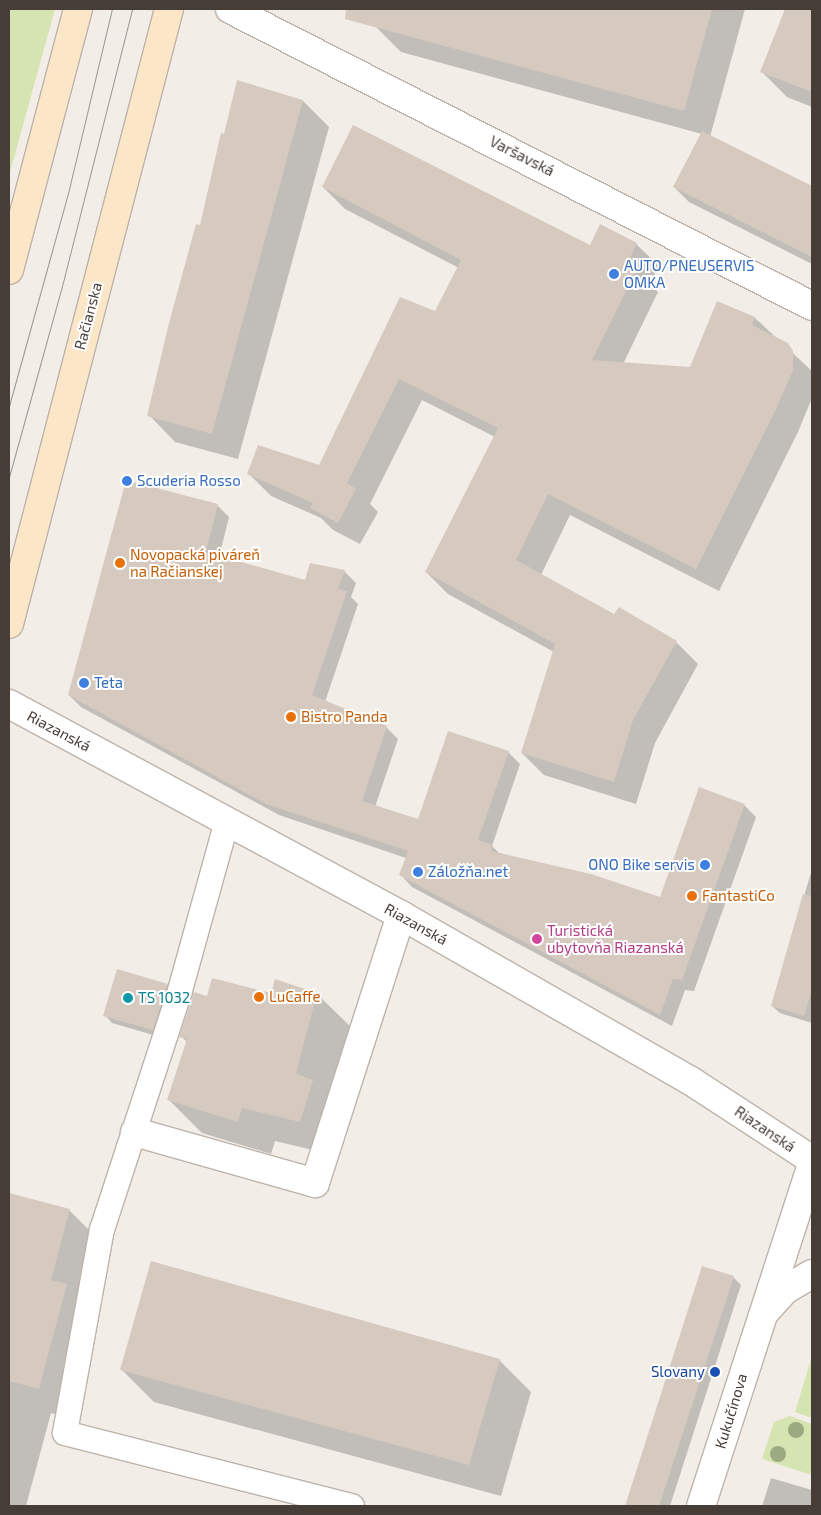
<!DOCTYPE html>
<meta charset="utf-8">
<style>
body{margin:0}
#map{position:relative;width:821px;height:1515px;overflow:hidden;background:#f2ede7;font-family:"Exo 2",sans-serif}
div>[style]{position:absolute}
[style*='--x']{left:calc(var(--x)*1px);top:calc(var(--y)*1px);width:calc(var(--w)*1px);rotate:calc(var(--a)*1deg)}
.green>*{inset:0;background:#d6e4b2}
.shadow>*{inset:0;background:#0003}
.building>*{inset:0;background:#d6cac0}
.roads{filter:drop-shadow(1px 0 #bdb3aa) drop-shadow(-1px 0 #bdb3aa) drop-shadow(0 1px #bdb3aa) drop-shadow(0 -1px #bdb3aa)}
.service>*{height:24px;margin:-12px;padding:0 12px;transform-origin:12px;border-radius:12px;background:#fff}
.minor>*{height:28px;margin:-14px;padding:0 14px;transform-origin:14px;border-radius:14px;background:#fff}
.tertiary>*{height:28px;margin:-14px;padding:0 14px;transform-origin:14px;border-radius:14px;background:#fff}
.secondary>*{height:28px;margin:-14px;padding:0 14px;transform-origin:14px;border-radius:14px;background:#fbe6c8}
.tram>*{height:1px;margin:-0.5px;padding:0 0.5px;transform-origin:0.5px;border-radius:0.5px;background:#969696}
.trees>*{width:16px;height:16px;margin:-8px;border-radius:50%;background:#9baa81}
.dots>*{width:14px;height:14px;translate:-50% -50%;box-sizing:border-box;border:2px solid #fff;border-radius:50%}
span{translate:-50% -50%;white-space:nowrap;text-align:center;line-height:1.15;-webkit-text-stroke:4px #fff;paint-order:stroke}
.street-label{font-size:15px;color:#453d36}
.shop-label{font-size:15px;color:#366cbe}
.left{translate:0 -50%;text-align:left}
.right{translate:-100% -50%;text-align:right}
.food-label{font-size:15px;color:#c56008}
.hotel-label{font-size:15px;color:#b23c85}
.culture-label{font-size:15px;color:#0d838f}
.transit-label{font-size:15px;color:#164399}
.frame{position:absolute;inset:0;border:10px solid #453d36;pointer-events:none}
</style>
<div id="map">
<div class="green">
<div style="clip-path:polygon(9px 9px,55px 9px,9px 176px)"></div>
<div style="clip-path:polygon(812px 1356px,812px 1418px,795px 1412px)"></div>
<div style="clip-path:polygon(790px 1416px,812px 1424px,812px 1475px,762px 1459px,774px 1422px)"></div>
</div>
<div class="shadow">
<div style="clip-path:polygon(380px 9px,745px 9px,710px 137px,812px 188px,812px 264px,689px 202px,674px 187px,702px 134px,401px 52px,375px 26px)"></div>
<div style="clip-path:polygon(786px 9px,812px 9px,812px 107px,787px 97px,761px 71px)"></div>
<div style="clip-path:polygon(303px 101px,329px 127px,238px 459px,175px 442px,149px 415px,225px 135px)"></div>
<div style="clip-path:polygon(323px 187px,590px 246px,636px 244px,659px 266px,650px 284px,658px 292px,623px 364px,691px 369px,717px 303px,755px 318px,812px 371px,812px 398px,798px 432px,719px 591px,570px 515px,541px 575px,614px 616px,676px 642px,698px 664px,655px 743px,636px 804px,544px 775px,522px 753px,554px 652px,448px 594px,426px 572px,495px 437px,422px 400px,370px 504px,378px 512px,360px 544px,333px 530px,321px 518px,271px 496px,249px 474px,320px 467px,436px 313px,459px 268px,345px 209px)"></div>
<div style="clip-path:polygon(127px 482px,218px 506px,229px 517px,219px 557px,305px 582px,344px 571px,356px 583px,351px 597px,358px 604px,325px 702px,386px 727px,398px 739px,375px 807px,419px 821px,508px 752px,520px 764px,492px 846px,501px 855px,661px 899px,744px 805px,756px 817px,694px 991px,685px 990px,672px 1026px,412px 887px,401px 875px,406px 858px,279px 815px,81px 707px,69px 695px)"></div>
<div style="clip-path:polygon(812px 869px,812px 1023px,780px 1013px,772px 1006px)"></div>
<div style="clip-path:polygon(167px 985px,175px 992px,160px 1037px,112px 1023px,105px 1015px)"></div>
<div style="clip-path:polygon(317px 994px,351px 1027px,334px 1155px,275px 1141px,271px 1154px,202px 1133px,168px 1099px,187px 1042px,181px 1036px,208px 997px)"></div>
<div style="clip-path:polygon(9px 1194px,69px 1210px,99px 1240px,69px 1418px,51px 1413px,26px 1506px,9px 1506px)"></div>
<div style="clip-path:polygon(703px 1268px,733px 1277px,741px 1285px,670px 1506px,627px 1506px)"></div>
<div style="clip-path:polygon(499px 1360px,531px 1392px,501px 1496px,154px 1402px,122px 1370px)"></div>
<div style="clip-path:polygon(771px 1478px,812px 1490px,812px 1506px,762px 1506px)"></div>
</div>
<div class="building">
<div style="clip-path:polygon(346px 9px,712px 9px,684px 111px,345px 19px)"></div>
<div style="clip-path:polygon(785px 9px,812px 9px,812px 92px,760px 72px)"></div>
<div style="clip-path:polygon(237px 80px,303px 100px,212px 434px,147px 416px,169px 323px,196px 224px,200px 225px,221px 133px,224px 134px)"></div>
<div style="clip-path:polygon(353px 125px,590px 245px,600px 224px,637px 243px,627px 264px,637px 269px,592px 360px,690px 367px,717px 301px,755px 317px,752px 325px,788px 343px,793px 351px,793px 370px,776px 409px,696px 569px,548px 494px,516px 560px,614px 614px,619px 607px,677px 641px,633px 720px,614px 782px,521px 753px,555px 644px,425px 572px,498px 428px,399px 379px,347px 483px,356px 489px,338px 523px,310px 508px,313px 503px,247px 474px,258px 445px,319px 465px,400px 297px,435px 311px,461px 260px,322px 187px)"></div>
<div style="clip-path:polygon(702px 131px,812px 186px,812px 257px,673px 187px)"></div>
<div style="clip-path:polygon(126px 480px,218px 504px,206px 552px,305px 580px,310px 563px,345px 570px,338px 589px,347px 591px,312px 695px,387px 726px,362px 801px,418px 819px,448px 731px,509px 751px,478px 840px,493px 845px,491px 851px,591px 874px,660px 897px,699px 787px,745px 804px,682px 980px,673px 979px,660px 1015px,399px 875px,408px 851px,266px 804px,68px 695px)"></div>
<div style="clip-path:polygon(803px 894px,812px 896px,812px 989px,804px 1016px,771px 1006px)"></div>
<div style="clip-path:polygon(117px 969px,168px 984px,153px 1030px,103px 1016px)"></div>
<div style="clip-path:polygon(212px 978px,271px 993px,275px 979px,317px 993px,296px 1074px,313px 1080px,300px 1122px,242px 1108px,238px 1122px,167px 1100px,187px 1039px,179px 1037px,194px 992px,207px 996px)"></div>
<div style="clip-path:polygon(9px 1193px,70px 1209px,51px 1280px,67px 1284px,39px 1389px,9px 1381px)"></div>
<div style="clip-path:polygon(151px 1261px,500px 1359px,469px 1465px,120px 1370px)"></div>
<div style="clip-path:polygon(702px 1266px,734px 1276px,702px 1375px,659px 1506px,625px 1506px)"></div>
</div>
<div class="roads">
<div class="service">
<div style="--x:227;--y:821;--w:176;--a:105.5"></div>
<div style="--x:180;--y:991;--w:250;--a:108.1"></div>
<div style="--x:102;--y:1229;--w:207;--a:100.3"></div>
<div style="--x:65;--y:1433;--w:296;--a:14.3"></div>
</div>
<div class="minor">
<div style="--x:230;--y:9;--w:653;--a:27.04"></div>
<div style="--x:135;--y:1132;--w:187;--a:15.8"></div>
<div style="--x:315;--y:1183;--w:281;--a:-72.2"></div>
</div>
<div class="tertiary">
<div style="--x:9;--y:704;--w:445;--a:28.3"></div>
<div style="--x:401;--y:915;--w:334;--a:29.8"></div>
<div style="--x:691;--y:1081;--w:145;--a:33.1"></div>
<div style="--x:766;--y:1311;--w:28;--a:-48"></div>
<div style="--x:785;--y:1290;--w:31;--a:-31"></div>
<div style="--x:701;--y:1506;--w:360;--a:-72"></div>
</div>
<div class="secondary">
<div style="--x:9;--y:270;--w:270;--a:-75.2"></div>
<div style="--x:9;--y:624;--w:635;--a:-75.42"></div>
</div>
</div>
<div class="tram">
<div style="--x:9;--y:406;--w:225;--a:-74.5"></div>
<div style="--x:69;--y:189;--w:185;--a:-76.6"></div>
<div style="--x:9;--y:477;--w:194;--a:-74.5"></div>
<div style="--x:61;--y:290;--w:290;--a:-75.8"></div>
</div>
<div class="trees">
<div style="left:796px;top:1430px"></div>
<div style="left:778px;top:1454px"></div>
</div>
<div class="dots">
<div style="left:614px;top:274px;background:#3f7fe0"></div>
<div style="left:127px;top:481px;background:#3f7fe0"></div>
<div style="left:120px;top:563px;background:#e8710a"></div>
<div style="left:84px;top:683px;background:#3f7fe0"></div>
<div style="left:291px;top:717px;background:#e8710a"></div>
<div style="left:705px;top:865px;background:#3f7fe0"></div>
<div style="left:418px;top:872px;background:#3f7fe0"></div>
<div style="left:692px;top:896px;background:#e8710a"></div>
<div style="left:537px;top:939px;background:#d1479c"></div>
<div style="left:259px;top:997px;background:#e8710a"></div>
<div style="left:128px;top:998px;background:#0f9aa8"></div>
<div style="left:715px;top:1372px;background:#1a4fb4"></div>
</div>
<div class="street-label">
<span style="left:522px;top:156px;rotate:27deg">Varšavská</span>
<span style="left:88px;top:316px;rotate:-75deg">Račianska</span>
<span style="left:59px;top:731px;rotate:28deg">Riazanská</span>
<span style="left:416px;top:924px;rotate:29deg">Riazanská</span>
<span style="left:765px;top:1129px;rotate:34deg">Riazanská</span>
<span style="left:731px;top:1411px;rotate:-73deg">Kukučínova</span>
</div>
<div class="shop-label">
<span class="left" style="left:624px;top:274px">AUTO/PNEUSERVIS<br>OMKA</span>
<span class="left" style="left:137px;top:481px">Scuderia Rosso</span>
<span class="left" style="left:94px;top:683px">Teta</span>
<span class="right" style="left:695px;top:865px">ONO Bike servis</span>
<span class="left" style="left:428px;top:872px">Záložňa.net</span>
</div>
<div class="food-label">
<span class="left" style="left:130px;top:563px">Novopacká piváreň<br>na Račianskej</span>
<span class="left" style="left:301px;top:717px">Bistro Panda</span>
<span class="left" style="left:702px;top:896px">FantastiCo</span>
<span class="left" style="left:269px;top:997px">LuCaffe</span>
</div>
<div class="hotel-label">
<span class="left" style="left:547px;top:939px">Turistická<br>ubytovňa Riazanská</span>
</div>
<div class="culture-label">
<span class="left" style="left:138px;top:998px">TS 1032</span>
</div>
<div class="transit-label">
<span class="right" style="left:705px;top:1372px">Slovany</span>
</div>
<div class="frame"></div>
</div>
